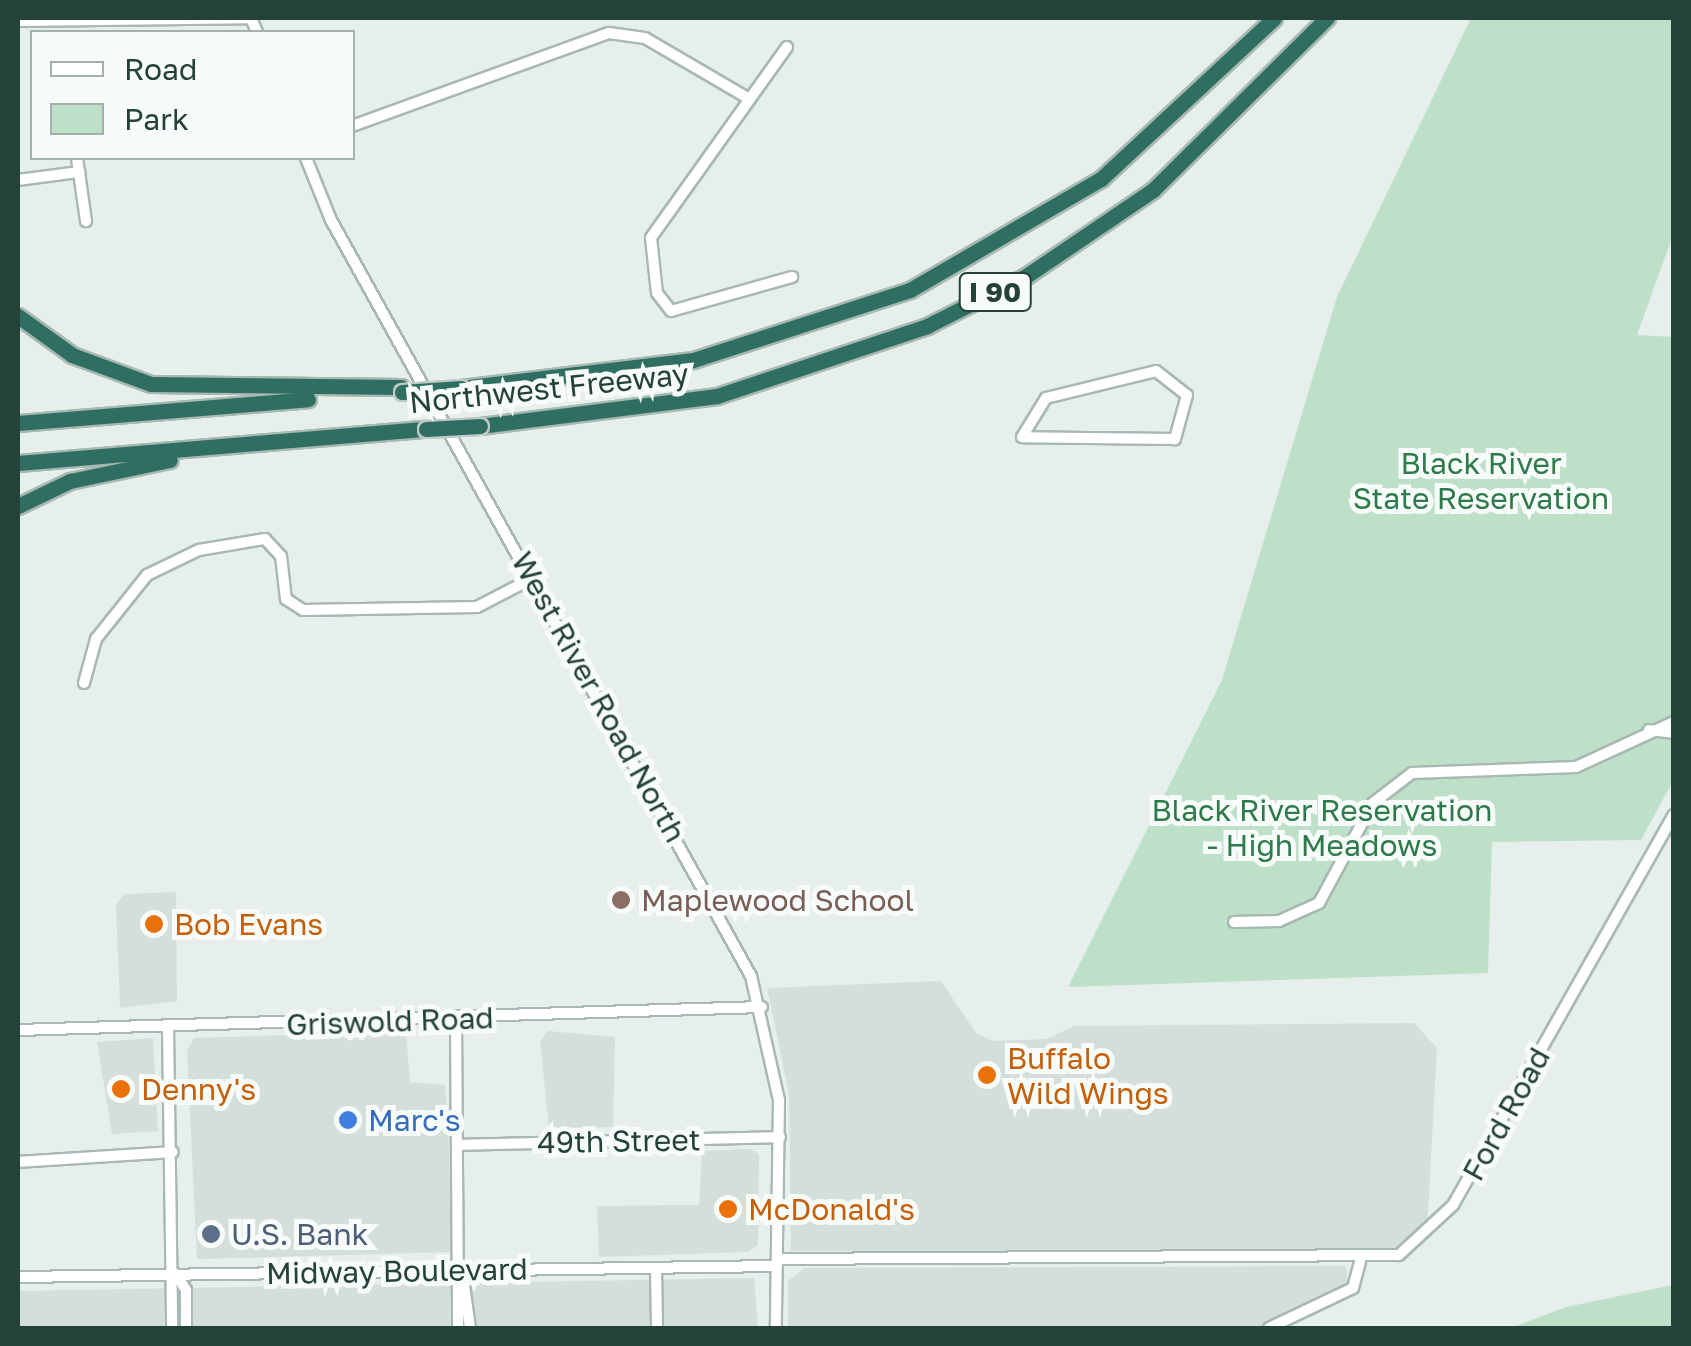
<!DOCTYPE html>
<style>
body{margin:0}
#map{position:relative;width:1691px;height:1346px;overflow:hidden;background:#e6efeb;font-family:"Golos Text",sans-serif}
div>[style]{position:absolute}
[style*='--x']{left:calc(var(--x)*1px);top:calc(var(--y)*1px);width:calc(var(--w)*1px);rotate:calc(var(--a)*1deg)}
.built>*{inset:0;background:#d4dfda}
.green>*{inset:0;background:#bfe0c8}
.roads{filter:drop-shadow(2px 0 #a8b8b2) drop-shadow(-2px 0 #a8b8b2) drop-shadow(0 2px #a8b8b2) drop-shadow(0 -2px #a8b8b2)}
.minor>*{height:10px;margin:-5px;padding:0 5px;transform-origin:5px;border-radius:5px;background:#fff}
.highway>*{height:15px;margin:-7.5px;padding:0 7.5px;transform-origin:7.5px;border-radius:7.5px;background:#2f6f62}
.bridges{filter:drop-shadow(2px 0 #c2cac8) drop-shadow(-2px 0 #c2cac8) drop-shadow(0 2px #c2cac8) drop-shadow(0 -2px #c2cac8)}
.highway-bridge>*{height:15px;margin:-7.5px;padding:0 7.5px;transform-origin:7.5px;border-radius:7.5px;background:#2f6f62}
.dots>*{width:28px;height:28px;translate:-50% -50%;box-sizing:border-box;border:5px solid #f7fbf9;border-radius:50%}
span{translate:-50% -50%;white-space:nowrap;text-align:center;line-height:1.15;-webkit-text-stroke:10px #f7fbf9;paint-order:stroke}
.shield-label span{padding:2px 8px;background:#f7fbf9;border:2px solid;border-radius:8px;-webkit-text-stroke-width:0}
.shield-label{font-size:28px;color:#24423a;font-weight:700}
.street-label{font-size:30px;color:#24423a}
.park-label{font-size:30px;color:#2d7a4b}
.education-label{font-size:30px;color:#785e54}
.left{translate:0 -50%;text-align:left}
.food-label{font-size:30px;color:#c56008}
.shop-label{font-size:30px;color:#366cbe}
.service-label{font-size:30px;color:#4e5e75}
.frame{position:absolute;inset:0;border:20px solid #24423a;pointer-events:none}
.legend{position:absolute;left:30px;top:30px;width:325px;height:130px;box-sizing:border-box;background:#f7fbf9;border:2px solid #a3b1ad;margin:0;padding:12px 18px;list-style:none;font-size:30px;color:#24423a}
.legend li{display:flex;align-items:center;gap:20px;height:50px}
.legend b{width:50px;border:2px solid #a3b1ad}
</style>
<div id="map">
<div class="built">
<div style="clip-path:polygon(176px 892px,177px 1001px,120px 1008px,116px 904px,125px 894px)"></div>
<div style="clip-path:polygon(941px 981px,976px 1033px,993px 1041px,1047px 1039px,1074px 1026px,1414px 1023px,1437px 1048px,1427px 1231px,1396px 1252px,791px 1251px,789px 1094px,767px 988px)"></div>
<div style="clip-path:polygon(406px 1031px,410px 1082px,445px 1085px,455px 1252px,197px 1259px,187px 1051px,194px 1038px)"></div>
<div style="clip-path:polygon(548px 1031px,615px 1037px,613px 1127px,549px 1128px,540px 1041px)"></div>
<div style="clip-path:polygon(153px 1038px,158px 1131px,112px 1134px,97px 1042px)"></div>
<div style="clip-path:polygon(750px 1149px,759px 1154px,758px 1245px,748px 1252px,599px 1257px,597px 1206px,699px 1205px,702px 1151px)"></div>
<div style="clip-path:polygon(1346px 1266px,1348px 1284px,1260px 1328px,788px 1328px,788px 1281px,804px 1268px)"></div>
<div style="clip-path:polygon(754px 1278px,758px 1328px,18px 1328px,18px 1291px)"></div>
</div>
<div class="green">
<div style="clip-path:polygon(1471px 18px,1673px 18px,1673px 235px,1637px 335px,1673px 337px,1674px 779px,1641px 840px,1492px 842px,1488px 973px,1068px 987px,1222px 680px,1337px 297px)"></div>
<div style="clip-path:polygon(1673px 1285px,1673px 1328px,1511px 1328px,1566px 1307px)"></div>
</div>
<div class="roads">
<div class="minor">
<div style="--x:251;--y:18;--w:15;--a:67"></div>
<div style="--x:18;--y:21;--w:230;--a:-0.7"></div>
<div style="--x:787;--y:47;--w:234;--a:125.5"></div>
<div style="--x:651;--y:238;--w:55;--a:83.8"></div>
<div style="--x:657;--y:293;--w:23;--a:52"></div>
<div style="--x:671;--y:311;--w:126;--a:-15.7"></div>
<div style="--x:352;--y:126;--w:273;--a:-19.9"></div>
<div style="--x:609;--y:33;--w:36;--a:8"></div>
<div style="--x:645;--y:38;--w:117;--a:30.3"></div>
<div style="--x:77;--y:158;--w:64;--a:81.9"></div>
<div style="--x:306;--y:158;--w:67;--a:68"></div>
<div style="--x:331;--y:220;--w:865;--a:60.95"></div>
<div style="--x:751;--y:976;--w:127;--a:77.3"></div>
<div style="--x:779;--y:1100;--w:228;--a:90.8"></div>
<div style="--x:18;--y:180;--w:62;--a:-7.5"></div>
<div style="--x:1156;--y:371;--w:39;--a:38"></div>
<div style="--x:1187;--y:395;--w:46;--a:105.3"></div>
<div style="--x:1175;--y:439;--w:153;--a:-179.3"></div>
<div style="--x:1022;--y:437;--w:46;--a:-58.4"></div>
<div style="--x:1046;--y:398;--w:113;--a:-13.8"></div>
<div style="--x:84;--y:683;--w:46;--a:-74.7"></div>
<div style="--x:96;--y:639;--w:82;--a:-51.4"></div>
<div style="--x:147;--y:575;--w:58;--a:-25.7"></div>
<div style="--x:199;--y:550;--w:67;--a:-9.5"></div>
<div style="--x:265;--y:539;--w:23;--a:47"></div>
<div style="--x:281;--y:556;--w:43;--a:83.4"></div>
<div style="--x:286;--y:599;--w:20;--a:33"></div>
<div style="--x:303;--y:610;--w:174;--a:-1"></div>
<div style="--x:477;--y:607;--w:63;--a:-27.4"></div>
<div style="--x:1649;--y:730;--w:25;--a:7"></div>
<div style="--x:1234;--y:922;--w:45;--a:-1.3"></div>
<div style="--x:1279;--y:921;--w:44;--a:-24.2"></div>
<div style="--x:1319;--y:903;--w:114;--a:-61.6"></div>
<div style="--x:1373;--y:803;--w:49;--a:-37.6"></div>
<div style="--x:1412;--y:773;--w:164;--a:-2.1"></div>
<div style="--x:1576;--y:767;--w:108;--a:-24.7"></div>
<div style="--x:456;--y:1019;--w:309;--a:89.6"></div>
<div style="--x:168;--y:1027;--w:301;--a:89.2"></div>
<div style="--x:18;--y:1030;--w:744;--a:-1.77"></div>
<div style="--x:459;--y:1145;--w:321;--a:-1.4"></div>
<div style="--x:18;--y:1162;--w:155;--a:-3.7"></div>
<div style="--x:777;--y:1259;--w:622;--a:-0.37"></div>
<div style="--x:1399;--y:1255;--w:74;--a:-42.8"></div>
<div style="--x:1453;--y:1205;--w:448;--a:-60.5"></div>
<div style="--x:656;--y:1269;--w:59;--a:89"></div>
<div style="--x:462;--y:1271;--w:58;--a:82"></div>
<div style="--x:176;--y:1274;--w:19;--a:58"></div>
<div style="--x:186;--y:1290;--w:38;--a:90"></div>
<div style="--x:18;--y:1277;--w:759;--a:-0.83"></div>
<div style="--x:1269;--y:1328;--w:93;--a:-25.5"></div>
<div style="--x:1353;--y:1288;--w:28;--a:-75"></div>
</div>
<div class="highway">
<div style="--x:18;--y:316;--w:67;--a:35.8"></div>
<div style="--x:72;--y:355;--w:84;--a:20.2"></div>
<div style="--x:151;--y:384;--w:250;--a:0.7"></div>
<div style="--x:461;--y:388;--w:234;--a:-6.9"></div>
<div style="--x:693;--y:360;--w:228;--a:-17.9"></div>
<div style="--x:910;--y:290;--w:221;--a:-30.2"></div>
<div style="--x:1101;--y:179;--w:236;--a:-42.9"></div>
<div style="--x:18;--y:423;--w:291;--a:-4.7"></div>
<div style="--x:480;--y:426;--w:239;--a:-7.2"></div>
<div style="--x:717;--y:396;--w:221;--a:-18.4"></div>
<div style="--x:927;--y:326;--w:111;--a:-26.8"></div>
<div style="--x:1026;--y:276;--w:153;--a:-34.1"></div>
<div style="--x:1153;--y:190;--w:245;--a:-44.7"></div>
<div style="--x:18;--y:463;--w:409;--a:-4.8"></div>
<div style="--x:18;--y:506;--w:58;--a:-25.7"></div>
<div style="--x:70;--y:481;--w:102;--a:-11.9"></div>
</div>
</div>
<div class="bridges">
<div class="highway-bridge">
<div style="--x:402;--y:392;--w:59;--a:-3.9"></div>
<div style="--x:426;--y:429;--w:54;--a:-3.2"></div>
</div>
</div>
<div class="dots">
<div style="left:621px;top:900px;background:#8d6e63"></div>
<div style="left:154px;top:924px;background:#e8710a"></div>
<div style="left:987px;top:1075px;background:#e8710a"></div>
<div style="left:121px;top:1089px;background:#e8710a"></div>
<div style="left:348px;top:1120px;background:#3f7fe0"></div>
<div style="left:728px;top:1209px;background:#e8710a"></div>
<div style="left:211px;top:1234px;background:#5c6f8a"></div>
</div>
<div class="shield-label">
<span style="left:995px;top:292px">I 90</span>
</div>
<div class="street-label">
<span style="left:549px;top:388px;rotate:-6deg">Northwest Freeway</span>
<span style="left:599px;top:697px;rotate:61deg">West River Road North</span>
<span style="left:390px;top:1021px;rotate:-2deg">Griswold Road</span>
<span style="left:1506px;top:1114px;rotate:-61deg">Ford Road</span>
<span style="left:619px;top:1141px;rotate:-1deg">49th Street</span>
<span style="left:397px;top:1271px;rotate:-1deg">Midway Boulevard</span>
</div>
<div class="park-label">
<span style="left:1481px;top:480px">Black River<br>State Reservation</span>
<span style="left:1322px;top:827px">Black River Reservation<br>- High Meadows</span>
</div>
<div class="education-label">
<span class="left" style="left:641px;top:900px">Maplewood School</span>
</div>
<div class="food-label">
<span class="left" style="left:174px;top:924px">Bob Evans</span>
<span class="left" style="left:1007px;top:1075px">Buffalo<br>Wild Wings</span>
<span class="left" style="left:141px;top:1089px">Denny's</span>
<span class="left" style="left:748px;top:1209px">McDonald's</span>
</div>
<div class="shop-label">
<span class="left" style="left:368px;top:1120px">Marc's</span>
</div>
<div class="service-label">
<span class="left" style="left:231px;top:1234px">U.S. Bank</span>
</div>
<div class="frame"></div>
<ul class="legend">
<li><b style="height:12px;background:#fff"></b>Road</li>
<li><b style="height:28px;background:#bfe0c8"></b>Park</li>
</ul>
</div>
